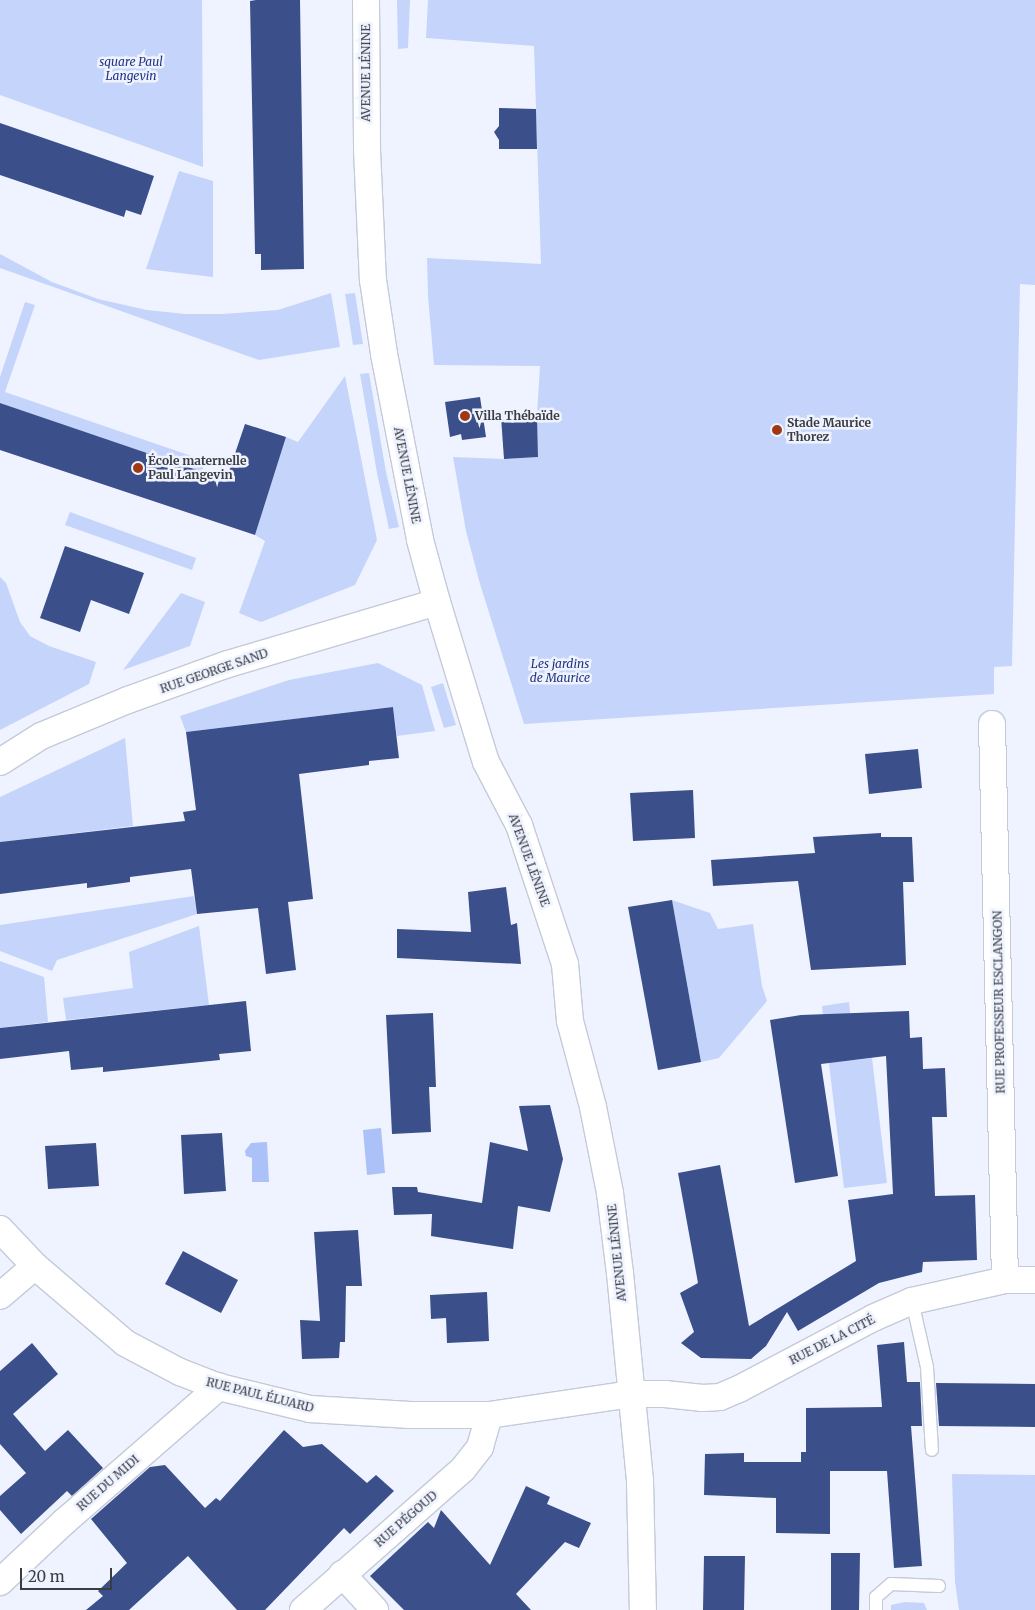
<!DOCTYPE html>
<meta charset="utf-8">
<style>
body{margin:0}
#map{position:relative;width:1035px;height:1610px;overflow:hidden;background:#eef3ff;font-family:Merriweather,serif}
div>[style]{position:absolute}
[style*='--x']{left:calc(var(--x)*1px);top:calc(var(--y)*1px);width:calc(var(--w)*1px);rotate:calc(var(--a)*1deg)}
.green>*{inset:0;background:#c5d4fa}
.water>*{inset:0;background:#acc1f8}
.building>*{inset:0;background:#3b4f8b}
.roads{filter:drop-shadow(1px 0 #c4cad8) drop-shadow(-1px 0 #c4cad8) drop-shadow(0 1px #c4cad8) drop-shadow(0 -1px #c4cad8)}
.lane>*{height:12px;margin:-6px;padding:0 6px;transform-origin:6px;border-radius:6px;background:#fff}
.street>*{height:26px;margin:-13px;padding:0 13px;transform-origin:13px;border-radius:13px;background:#fff}
.dots>*{width:14px;height:14px;translate:-50% -50%;box-sizing:border-box;border:2px solid #eef3ff;border-radius:50%}
span{translate:-50% -50%;white-space:nowrap;text-align:center;line-height:1.15;-webkit-text-stroke:5px #eef3ff;paint-order:stroke}
.park-label{font-size:12px;color:#213482;font-style:italic}
.street-label{font-size:12px;color:#3a3c41}
.poi-label{font-size:12px;color:#3a3c41;font-weight:700}
.left{translate:0 -50%;text-align:left}
.scale{position:absolute;left:20px;top:1568px;width:92px;height:22px;box-sizing:border-box;border:2px solid #3a3c41;border-top:0;padding-left:6px;font-size:15px;line-height:18px;white-space:nowrap;color:#3a3c41;-webkit-text-stroke:4px #eef3ff;paint-order:stroke}
</style>
<div id="map">
<div class="green">
<div style="clip-path:polygon(0 0,202px 0,203px 167px,0 95px)"></div>
<div style="clip-path:polygon(397px 0,410px 0,408px 48px,398px 49px)"></div>
<div style="clip-path:polygon(428px 0,1035px 0,1035px 285px,1020px 284px,1012px 666px,994px 667px,994px 694px,524px 724px,480px 584px,466px 531px,453px 457px,504px 459px,538px 457px,537px 415px,540px 366px,434px 365px,428px 296px,427px 258px,541px 264px,534px 46px,426px 38px)"></div>
<div style="clip-path:polygon(179px 171px,213px 181px,213px 277px,146px 269px)"></div>
<div style="clip-path:polygon(0 254px,52px 282px,98px 299px,147px 310px,185px 314px,223px 314px,278px 310px,331px 293px,340px 347px,259px 360px,0 268px)"></div>
<div style="clip-path:polygon(355px 293px,363px 344px,353px 345px,345px 294px)"></div>
<div style="clip-path:polygon(25px 302px,35px 305px,5px 392px,206px 461px,201px 473px,0 403px,0 377px)"></div>
<div style="clip-path:polygon(369px 373px,386px 472px,399px 527px,389px 529px,377px 473px,360px 374px)"></div>
<div style="clip-path:polygon(345px 376px,377px 540px,355px 585px,261px 622px,239px 613px,265px 541px,255px 535px,286px 437px,298px 442px)"></div>
<div style="clip-path:polygon(70px 512px,196px 558px,192px 570px,65px 525px)"></div>
<div style="clip-path:polygon(0 577px,6px 583px,20px 622px,30px 636px,49px 646px,96px 662px,89px 684px,0 730px)"></div>
<div style="clip-path:polygon(181px 593px,205px 602px,190px 646px,123px 670px)"></div>
<div style="clip-path:polygon(378px 663px,422px 685px,435px 731px,397px 736px,393px 707px,186px 732px,180px 716px,289px 680px)"></div>
<div style="clip-path:polygon(443px 683px,456px 725px,444px 728px,431px 687px)"></div>
<div style="clip-path:polygon(125px 738px,133px 826px,0 842px,0 797px)"></div>
<div style="clip-path:polygon(194px 896px,197px 914px,57px 960px,52px 971px,0 951px,0 925px)"></div>
<div style="clip-path:polygon(672px 900px,710px 913px,718px 929px,753px 924px,762px 986px,767px 1001px,719px 1058px,701px 1062px)"></div>
<div style="clip-path:polygon(199px 926px,209px 1005px,66px 1020px,63px 998px,133px 988px,129px 952px)"></div>
<div style="clip-path:polygon(0 961px,44px 977px,48px 1022px,0 1028px)"></div>
<div style="clip-path:polygon(849px 1002px,855px 1060px,872px 1058px,887px 1183px,844px 1188px,822px 1006px)"></div>
<div style="clip-path:polygon(952px 1474px,1035px 1475px,1035px 1610px,959px 1610px,955px 1582px)"></div>
<div style="clip-path:polygon(905px 1602px,924px 1603px,927px 1610px,891px 1610px,891px 1605px)"></div>
</div>
<div class="water">
<div style="clip-path:polygon(381px 1128px,385px 1173px,367px 1175px,363px 1130px)"></div>
<div style="clip-path:polygon(267px 1142px,269px 1182px,252px 1182px,252px 1158px,246px 1156px,245px 1151px,251px 1143px)"></div>
</div>
<div class="building">
<div style="clip-path:polygon(256px 0,300px 0,304px 269px,261px 270px,261px 254px,255px 254px,250px 1px)"></div>
<div style="clip-path:polygon(499px 108px,536px 109px,537px 149px,499px 149px,499px 140px,494px 132px,499px 126px)"></div>
<div style="clip-path:polygon(0 123px,154px 176px,141px 215px,126px 210px,124px 217px,0 175px)"></div>
<div style="clip-path:polygon(480px 397px,486px 437px,462px 440px,461px 434px,450px 437px,445px 402px)"></div>
<div style="clip-path:polygon(0 403px,226px 480px,245px 424px,286px 437px,255px 535px,0 450px)"></div>
<div style="clip-path:polygon(537px 415px,538px 457px,504px 459px,501px 417px)"></div>
<div style="clip-path:polygon(65px 546px,144px 573px,129px 614px,91px 600px,80px 632px,40px 618px)"></div>
<div style="clip-path:polygon(393px 707px,399px 758px,369px 761px,369px 765px,299px 774px,313px 899px,288px 902px,296px 970px,266px 974px,258px 908px,197px 914px,191px 869px,130px 877px,130px 882px,87px 888px,87px 883px,0 894px,0 842px,185px 821px,183px 812px,196px 810px,186px 732px)"></div>
<div style="clip-path:polygon(918px 749px,922px 788px,869px 794px,865px 754px)"></div>
<div style="clip-path:polygon(693px 790px,695px 838px,633px 841px,630px 793px)"></div>
<div style="clip-path:polygon(881px 833px,881px 837px,912px 837px,914px 882px,903px 882px,906px 965px,811px 970px,798px 881px,713px 886px,711px 860px,815px 853px,813px 837px)"></div>
<div style="clip-path:polygon(506px 887px,511px 925px,517px 923px,521px 964px,397px 958px,397px 929px,471px 932px,468px 892px)"></div>
<div style="clip-path:polygon(672px 900px,701px 1062px,658px 1070px,628px 907px)"></div>
<div style="clip-path:polygon(246px 1001px,251px 1051px,219px 1054px,220px 1060px,103px 1072px,103px 1067px,71px 1070px,69px 1051px,0 1059px,0 1028px)"></div>
<div style="clip-path:polygon(909px 1011px,910px 1038px,922px 1037px,923px 1069px,945px 1068px,947px 1117px,932px 1117px,935px 1196px,975px 1195px,977px 1260px,923px 1262px,922px 1272px,879px 1283px,798px 1331px,787px 1312px,766px 1346px,751px 1359px,701px 1358px,681px 1343px,694px 1332px,680px 1293px,698px 1283px,678px 1173px,720px 1165px,749px 1326px,856px 1261px,848px 1200px,893px 1194px,886px 1056px,821px 1064px,838px 1176px,795px 1183px,770px 1020px,801px 1015px)"></div>
<div style="clip-path:polygon(433px 1013px,436px 1087px,429px 1087px,431px 1132px,392px 1134px,386px 1015px)"></div>
<div style="clip-path:polygon(550px 1105px,563px 1159px,550px 1212px,518px 1206px,513px 1249px,431px 1236px,432px 1214px,394px 1215px,392px 1187px,417px 1187px,418px 1192px,482px 1203px,490px 1142px,528px 1151px,519px 1106px)"></div>
<div style="clip-path:polygon(222px 1133px,226px 1191px,184px 1194px,181px 1135px)"></div>
<div style="clip-path:polygon(96px 1143px,99px 1186px,48px 1189px,45px 1146px)"></div>
<div style="clip-path:polygon(358px 1230px,362px 1286px,346px 1286px,345px 1342px,340px 1342px,339px 1358px,302px 1359px,300px 1320px,320px 1321px,314px 1232px)"></div>
<div style="clip-path:polygon(183px 1251px,238px 1280px,221px 1313px,165px 1284px)"></div>
<div style="clip-path:polygon(487px 1292px,489px 1341px,447px 1343px,446px 1318px,431px 1319px,430px 1295px)"></div>
<div style="clip-path:polygon(904px 1342px,907px 1382px,920px 1382px,922px 1426px,911px 1426px,922px 1566px,894px 1568px,887px 1471px,830px 1471px,830px 1534px,776px 1533px,776px 1498px,704px 1495px,705px 1454px,744px 1453px,744px 1462px,801px 1462px,801px 1452px,806px 1452px,806px 1408px,882px 1407px,877px 1345px)"></div>
<div style="clip-path:polygon(32px 1343px,58px 1374px,13px 1414px,45px 1451px,68px 1430px,103px 1468px,72px 1496px,67px 1491px,21px 1534px,0 1510px,0 1496px,26px 1473px,0 1444px,0 1371px)"></div>
<div style="clip-path:polygon(936px 1383px,1035px 1384px,1035px 1427px,939px 1426px)"></div>
<div style="clip-path:polygon(284px 1430px,303px 1447px,322px 1444px,367px 1483px,376px 1475px,394px 1491px,350px 1534px,344px 1528px,265px 1610px,237px 1610px,188px 1556px,129px 1610px,86px 1610px,103px 1596px,98px 1591px,127px 1563px,91px 1519px,150px 1467px,165px 1465px,205px 1508px,216px 1498px,220px 1501px)"></div>
<div style="clip-path:polygon(526px 1486px,550px 1497px,547px 1504px,591px 1523px,579px 1548px,565px 1542px,516px 1594px,531px 1610px,404px 1610px,370px 1576px,428px 1522px,434px 1528px,441px 1510px,490px 1565px)"></div>
<div style="clip-path:polygon(831px 1553px,860px 1553px,859px 1610px,831px 1610px)"></div>
<div style="clip-path:polygon(704px 1556px,745px 1556px,744px 1610px,703px 1610px)"></div>
</div>
<div class="roads">
<div class="lane">
<div style="--x:912;--y:1301;--w:68;--a:77.2"></div>
<div style="--x:927;--y:1367;--w:83;--a:86.6"></div>
<div style="--x:876;--y:1610;--w:13;--a:-90"></div>
<div style="--x:876;--y:1597;--w:20;--a:-41"></div>
<div style="--x:891;--y:1584;--w:48;--a:2.4"></div>
</div>
<div class="street">
<div style="--x:366;--y:0;--w:150;--a:89.6"></div>
<div style="--x:367;--y:150;--w:130;--a:87.4"></div>
<div style="--x:373;--y:280;--w:75;--a:81.5"></div>
<div style="--x:384;--y:354;--w:189;--a:79"></div>
<div style="--x:420;--y:540;--w:64;--a:74.7"></div>
<div style="--x:437;--y:602;--w:167;--a:73"></div>
<div style="--x:486;--y:762;--w:71;--a:62.4"></div>
<div style="--x:519;--y:825;--w:146;--a:71.7"></div>
<div style="--x:565;--y:964;--w:57;--a:85"></div>
<div style="--x:570;--y:1021;--w:89;--a:75"></div>
<div style="--x:593;--y:1107;--w:88;--a:78.8"></div>
<div style="--x:610;--y:1193;--w:81;--a:82.9"></div>
<div style="--x:620;--y:1273;--w:209;--a:84.5"></div>
<div style="--x:640;--y:1481;--w:129;--a:88.7"></div>
<div style="--x:992;--y:724;--w:556;--a:88.66"></div>
<div style="--x:0;--y:762;--w:49;--a:-32.4"></div>
<div style="--x:41;--y:736;--w:94;--a:-22.5"></div>
<div style="--x:128;--y:700;--w:106;--a:-19.8"></div>
<div style="--x:228;--y:664;--w:218;--a:-16.5"></div>
<div style="--x:0;--y:1229;--w:51;--a:46.6"></div>
<div style="--x:35;--y:1266;--w:118;--a:40.5"></div>
<div style="--x:125;--y:1343;--w:62;--a:27.8"></div>
<div style="--x:180;--y:1372;--w:42;--a:21"></div>
<div style="--x:219;--y:1387;--w:94;--a:13.6"></div>
<div style="--x:310;--y:1409;--w:100;--a:3.4"></div>
<div style="--x:410;--y:1415;--w:79;--a:0"></div>
<div style="--x:489;--y:1415;--w:145;--a:-8.4"></div>
<div style="--x:632;--y:1394;--w:33;--a:0"></div>
<div style="--x:665;--y:1394;--w:38;--a:6"></div>
<div style="--x:703;--y:1398;--w:17;--a:-3"></div>
<div style="--x:720;--y:1397;--w:21;--a:-23"></div>
<div style="--x:739;--y:1389;--w:152;--a:-27.9"></div>
<div style="--x:873;--y:1318;--w:43;--a:-23.6"></div>
<div style="--x:912;--y:1301;--w:95;--a:-12.7"></div>
<div style="--x:1005;--y:1280;--w:30;--a:0"></div>
<div style="--x:0;--y:1296;--w:46;--a:-40.6"></div>
<div style="--x:342;--y:1574;--w:49;--a:47.5"></div>
<div style="--x:0;--y:1582;--w:88;--a:-43.2"></div>
<div style="--x:64;--y:1522;--w:206;--a:-41.1"></div>
<div style="--x:303;--y:1610;--w:213;--a:-41.4"></div>
<div style="--x:463;--y:1469;--w:28;--a:-52"></div>
<div style="--x:480;--y:1447;--w:33;--a:-74"></div>
</div>
</div>
<div class="dots">
<div style="left:465px;top:416px;background:#9f3913"></div>
<div style="left:777px;top:430px;background:#9f3913"></div>
<div style="left:138px;top:468px;background:#9f3913"></div>
</div>
<div class="park-label">
<span style="left:131px;top:69px">square Paul<br>Langevin</span>
<span style="left:560px;top:671px">Les jardins<br>de Maurice</span>
</div>
<div class="street-label">
<span style="left:366px;top:73px;rotate:-90deg">AVENUE LÉNINE</span>
<span style="left:407px;top:475px;rotate:79deg">AVENUE LÉNINE</span>
<span style="left:214px;top:671px;rotate:-19deg">RUE GEORGE SAND</span>
<span style="left:529px;top:860px;rotate:70deg">AVENUE LÉNINE</span>
<span style="left:999px;top:1002px;rotate:-91deg">RUE PROFESSEUR ESCLANGON</span>
<span style="left:617px;top:1253px;rotate:-96deg">AVENUE LÉNINE</span>
<span style="left:832px;top:1340px;rotate:-27deg">RUE DE LA CITÉ</span>
<span style="left:260px;top:1395px;rotate:14deg">RUE PAUL ÉLUARD</span>
<span style="left:108px;top:1483px;rotate:-41deg">RUE DU MIDI</span>
<span style="left:406px;top:1519px;rotate:-41deg">RUE PÉGOUD</span>
</div>
<div class="poi-label">
<span class="left" style="left:475px;top:416px">Villa Thébaïde</span>
<span class="left" style="left:787px;top:430px">Stade Maurice<br>Thorez</span>
<span class="left" style="left:148px;top:468px">École maternelle<br>Paul Langevin</span>
</div>
<div class="scale">20 m</div>
</div>
